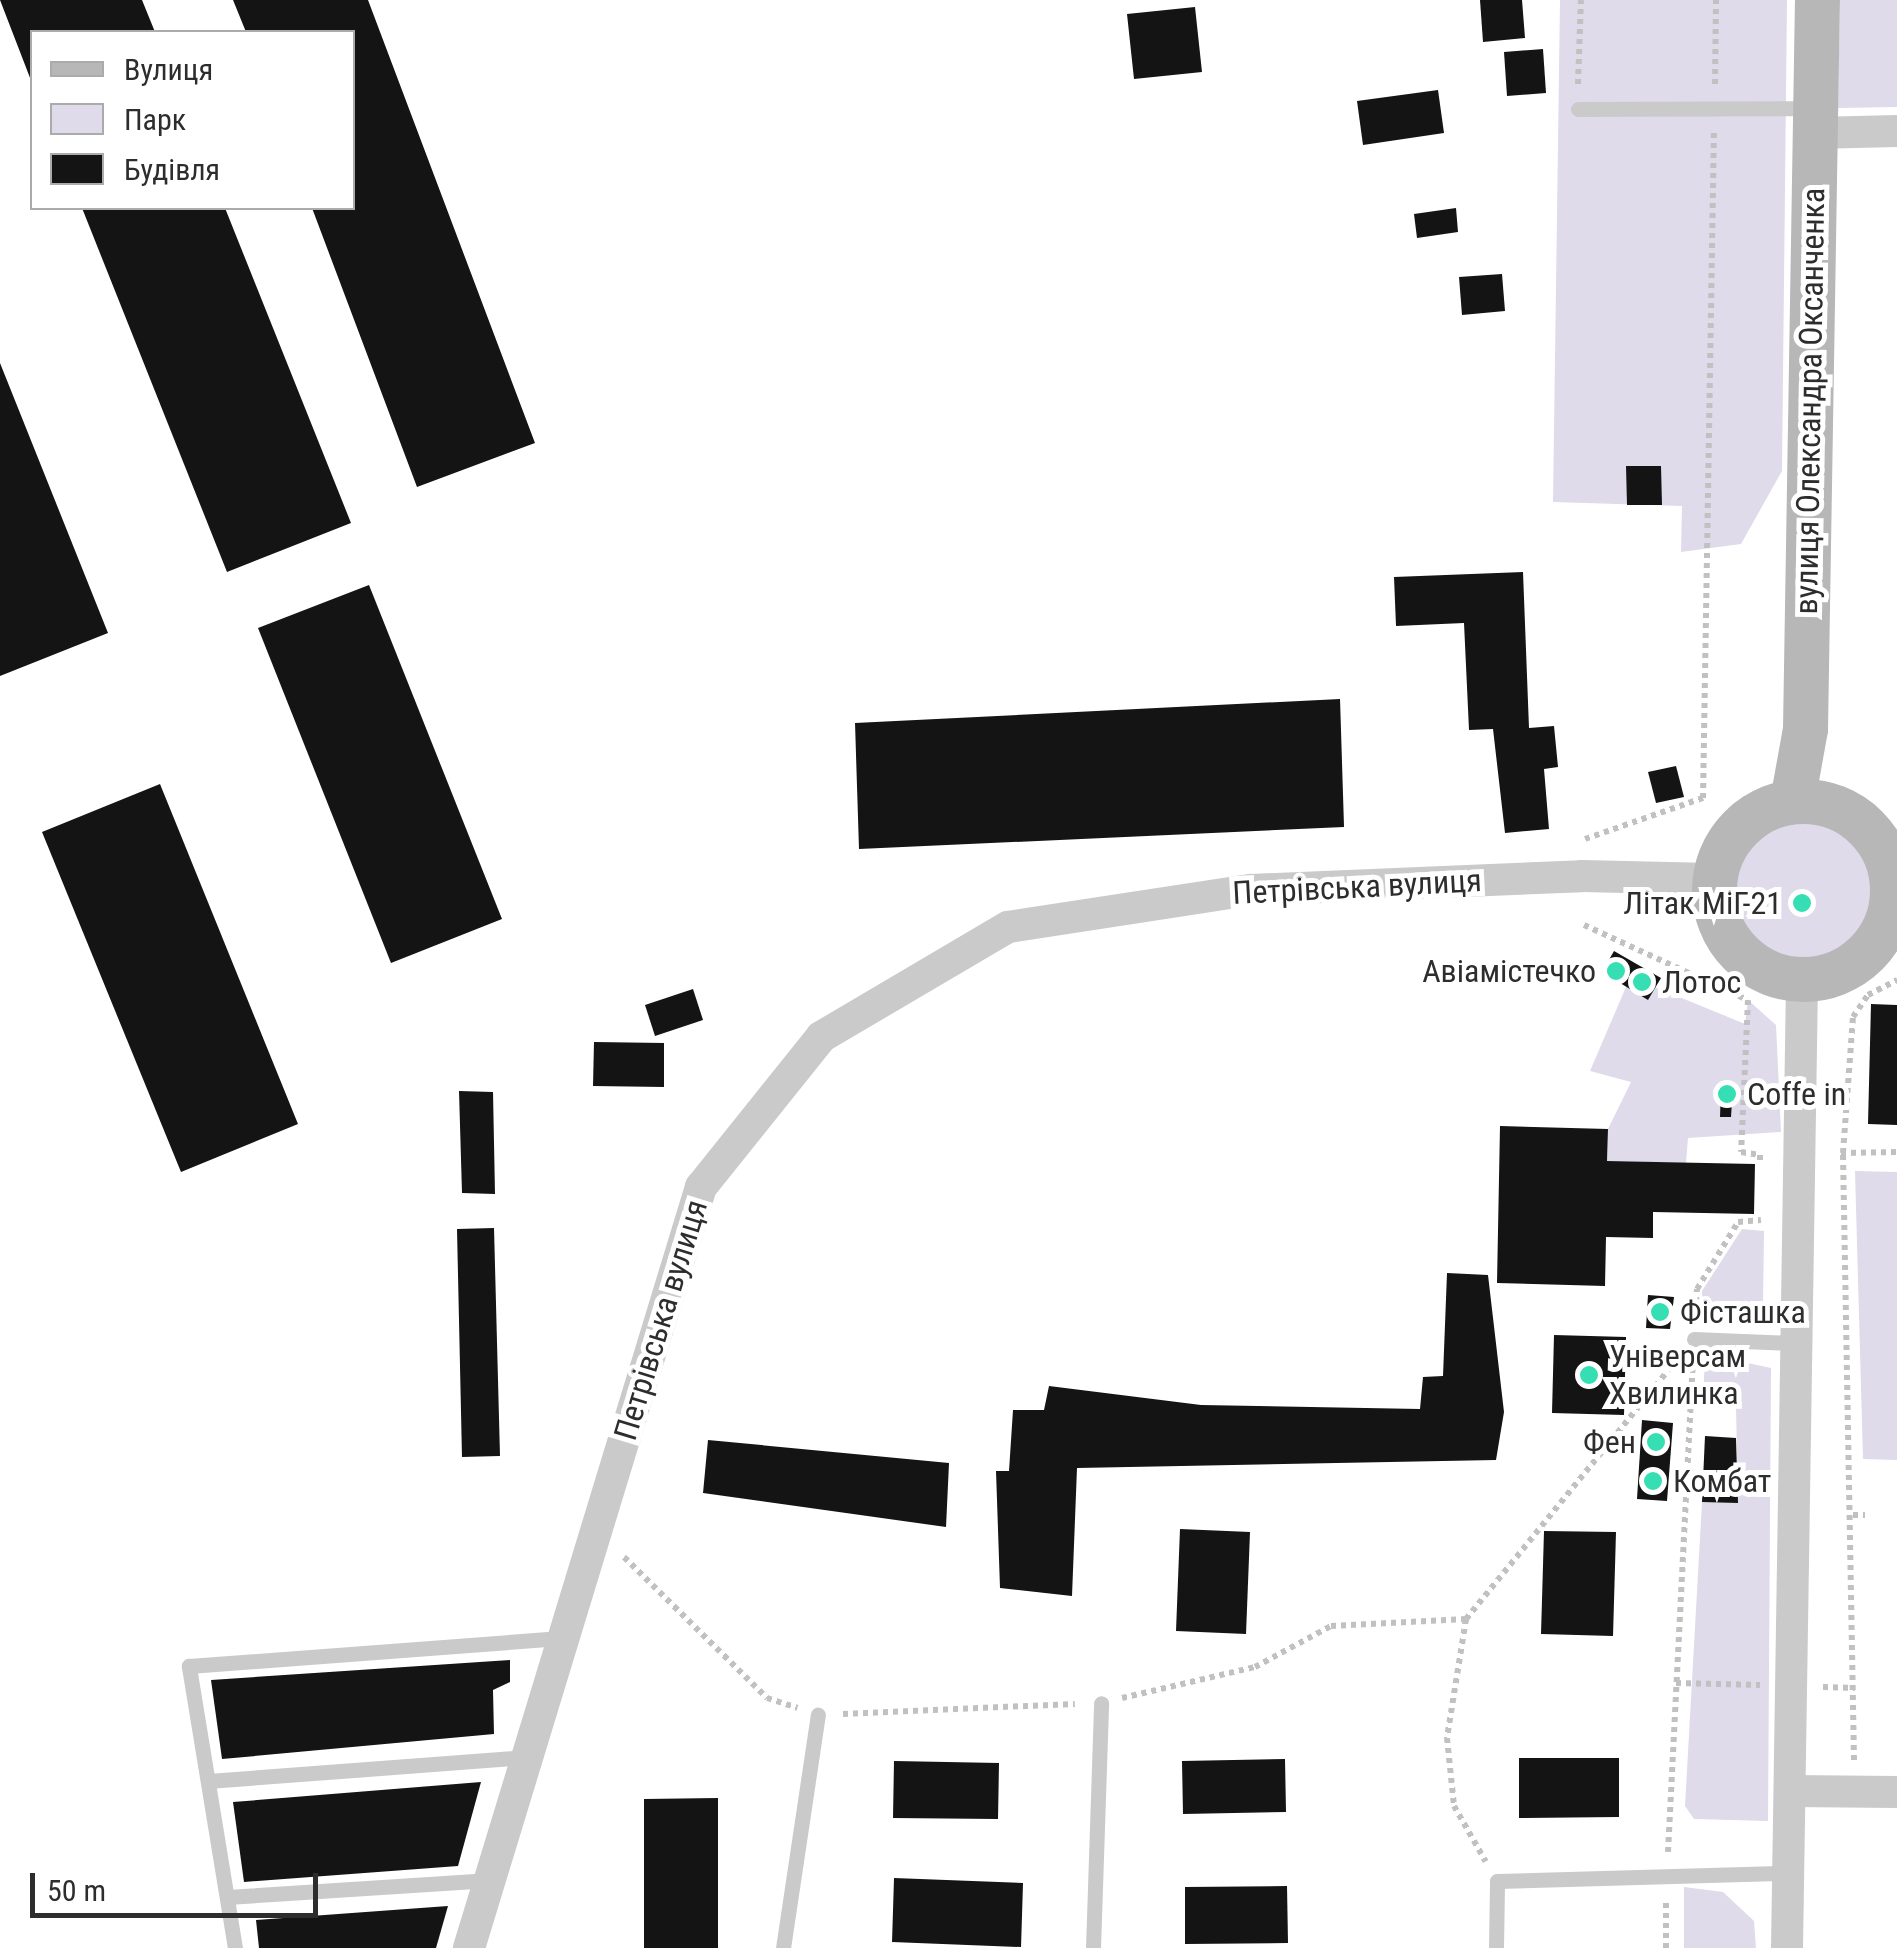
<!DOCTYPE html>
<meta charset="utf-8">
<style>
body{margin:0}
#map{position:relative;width:1897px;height:1948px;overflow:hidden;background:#fff;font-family:"Roboto Condensed",sans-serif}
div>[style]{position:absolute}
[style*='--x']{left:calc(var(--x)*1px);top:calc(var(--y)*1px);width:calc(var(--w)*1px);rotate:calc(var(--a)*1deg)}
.green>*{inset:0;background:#dfdbea}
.round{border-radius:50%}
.building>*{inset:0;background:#141414}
.path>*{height:6px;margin-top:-3px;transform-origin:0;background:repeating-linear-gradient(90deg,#c1c1c1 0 5px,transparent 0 10px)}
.lane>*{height:15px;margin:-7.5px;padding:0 7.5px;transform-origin:7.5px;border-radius:7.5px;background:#cacaca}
.street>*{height:32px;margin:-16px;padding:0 16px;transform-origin:16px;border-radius:16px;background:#cacaca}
.secondary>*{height:45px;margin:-22.5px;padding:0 22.5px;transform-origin:22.5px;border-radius:22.5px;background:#b7b7b7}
.secondary>.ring{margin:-22.5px;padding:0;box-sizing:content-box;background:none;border:45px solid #b7b7b7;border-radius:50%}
.dots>*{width:28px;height:28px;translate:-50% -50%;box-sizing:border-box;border:5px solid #fff;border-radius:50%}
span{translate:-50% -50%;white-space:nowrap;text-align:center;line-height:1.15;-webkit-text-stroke:10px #fff;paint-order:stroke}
.street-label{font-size:32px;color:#2d2d2d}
.poi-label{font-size:32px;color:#2d2d2d}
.right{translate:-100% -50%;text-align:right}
.left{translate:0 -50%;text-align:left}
.legend{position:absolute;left:30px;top:30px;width:325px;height:180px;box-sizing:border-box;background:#fff;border:2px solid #ababab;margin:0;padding:12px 18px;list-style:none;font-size:30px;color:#2d2d2d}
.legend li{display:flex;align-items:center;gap:20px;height:50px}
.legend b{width:50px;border:2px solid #ababab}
.scale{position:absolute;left:30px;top:1873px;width:288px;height:45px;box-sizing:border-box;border:5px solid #2d2d2d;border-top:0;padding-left:12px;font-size:30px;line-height:35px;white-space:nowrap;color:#2d2d2d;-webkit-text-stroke:8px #fff;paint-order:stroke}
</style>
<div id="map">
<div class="green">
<div style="clip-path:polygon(1560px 0,1787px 0,1782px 471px,1741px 544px,1681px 552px,1682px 506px,1553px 502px)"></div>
<div style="clip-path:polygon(1840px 0,1897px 0,1897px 107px,1838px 108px)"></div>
<div class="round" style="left:1714px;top:801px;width:178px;height:178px"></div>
<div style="clip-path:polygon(1626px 987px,1655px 987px,1745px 1024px,1748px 1000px,1776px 1025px,1781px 1132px,1688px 1138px,1686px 1163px,1607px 1161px,1608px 1129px,1631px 1082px,1590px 1071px)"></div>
<div style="clip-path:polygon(1855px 1171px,1897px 1172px,1897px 1460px,1863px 1459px)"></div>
<div style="clip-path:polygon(1742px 1229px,1764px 1231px,1763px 1305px,1743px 1327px,1703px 1322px,1702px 1291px)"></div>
<div style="clip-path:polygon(1705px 1354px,1771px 1368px,1768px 1821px,1694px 1819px,1685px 1806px,1702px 1502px,1738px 1502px,1736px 1408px,1703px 1403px)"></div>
<div style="clip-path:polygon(1684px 1887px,1723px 1892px,1754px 1921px,1756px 1948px,1684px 1948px)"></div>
</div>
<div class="building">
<div style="clip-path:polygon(0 0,142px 0,155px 32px,32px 32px,32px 83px)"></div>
<div style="clip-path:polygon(233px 0,368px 0,535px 443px,417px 487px,312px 208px,352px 208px,352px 32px,246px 32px)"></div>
<div style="clip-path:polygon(1480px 0,1522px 0,1525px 38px,1483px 42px)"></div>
<div style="clip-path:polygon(1195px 7px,1202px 72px,1134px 79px,1127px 14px)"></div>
<div style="clip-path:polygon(1543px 49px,1546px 93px,1507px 96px,1504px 52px)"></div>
<div style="clip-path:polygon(1438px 90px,1444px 133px,1363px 145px,1357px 101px)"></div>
<div style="clip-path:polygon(82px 208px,225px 208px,351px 523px,227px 572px)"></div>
<div style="clip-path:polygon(1456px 208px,1458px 232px,1417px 238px,1414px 214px)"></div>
<div style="clip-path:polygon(1502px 274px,1505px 311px,1462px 315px,1459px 277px)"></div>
<div style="clip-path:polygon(0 363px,108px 633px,0 676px)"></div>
<div style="clip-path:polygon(1626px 466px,1661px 466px,1662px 505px,1627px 505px)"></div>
<div style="clip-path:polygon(1523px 572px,1529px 728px,1554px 726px,1558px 767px,1544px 769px,1549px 829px,1505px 833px,1493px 729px,1469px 730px,1464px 623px,1396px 626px,1394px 577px)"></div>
<div style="clip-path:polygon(369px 585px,502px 919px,391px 963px,258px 628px)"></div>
<div style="clip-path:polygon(1340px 699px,1344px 827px,859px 849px,855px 723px)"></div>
<div style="clip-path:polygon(1676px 766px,1684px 797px,1656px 803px,1648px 772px)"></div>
<div style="clip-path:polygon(160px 784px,298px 1124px,181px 1172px,42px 832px)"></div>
<div style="clip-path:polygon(1614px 951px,1661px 978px,1648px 1000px,1602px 972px)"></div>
<div style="clip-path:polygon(693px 989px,703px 1020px,655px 1036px,645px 1005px)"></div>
<div style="clip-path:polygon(1871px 1004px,1897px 1005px,1897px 1125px,1868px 1124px)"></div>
<div style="clip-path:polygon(594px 1042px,664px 1043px,664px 1087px,593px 1086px)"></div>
<div style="clip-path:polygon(1733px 1084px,1731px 1117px,1720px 1117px,1721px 1085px)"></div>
<div style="clip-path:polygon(459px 1091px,493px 1092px,495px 1194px,462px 1193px)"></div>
<div style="clip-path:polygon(1500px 1126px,1608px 1129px,1607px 1161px,1755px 1164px,1754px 1214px,1653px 1212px,1653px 1238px,1606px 1237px,1605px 1286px,1497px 1283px)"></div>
<div style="clip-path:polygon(494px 1228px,500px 1456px,462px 1457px,457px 1229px)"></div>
<div style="clip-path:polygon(1447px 1273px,1488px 1275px,1504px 1412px,1496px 1460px,1077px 1468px,1072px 1596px,1000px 1588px,996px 1471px,1009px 1471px,1013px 1410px,1044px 1410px,1049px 1386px,1201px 1405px,1420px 1409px,1423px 1377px,1443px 1376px)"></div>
<div style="clip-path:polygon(1648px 1295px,1674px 1297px,1670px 1329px,1646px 1328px)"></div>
<div style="clip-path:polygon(1554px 1335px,1626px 1337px,1624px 1415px,1552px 1413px)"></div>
<div style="clip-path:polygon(1642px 1420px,1673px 1423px,1667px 1501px,1637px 1499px)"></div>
<div style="clip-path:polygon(1705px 1436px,1736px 1438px,1738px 1503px,1702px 1502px)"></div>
<div style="clip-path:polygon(708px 1440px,949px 1463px,946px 1527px,703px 1493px)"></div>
<div style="clip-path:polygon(1180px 1529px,1250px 1532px,1246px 1634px,1176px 1631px)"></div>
<div style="clip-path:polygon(1544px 1531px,1616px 1532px,1613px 1636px,1541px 1634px)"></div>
<div style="clip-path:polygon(510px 1660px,510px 1682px,493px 1690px,494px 1734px,222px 1759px,211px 1680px)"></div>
<div style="clip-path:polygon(1519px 1758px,1619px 1758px,1619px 1817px,1519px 1818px)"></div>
<div style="clip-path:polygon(1285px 1759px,1286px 1812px,1183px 1814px,1182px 1761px)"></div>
<div style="clip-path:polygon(894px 1761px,999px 1763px,998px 1819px,893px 1818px)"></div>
<div style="clip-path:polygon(481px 1782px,458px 1866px,244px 1882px,233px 1802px)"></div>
<div style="clip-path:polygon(718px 1798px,718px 1948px,644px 1948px,644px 1799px)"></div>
<div style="clip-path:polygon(894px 1878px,1023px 1883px,1021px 1947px,892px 1942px)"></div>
<div style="clip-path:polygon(1287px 1886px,1288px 1943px,1185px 1944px,1185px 1887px)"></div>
<div style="clip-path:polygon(448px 1906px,436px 1948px,259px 1948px,256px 1920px)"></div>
</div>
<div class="path">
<div style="--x:1578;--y:84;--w:84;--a:-88"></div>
<div style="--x:1715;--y:84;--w:84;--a:-89.3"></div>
<div style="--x:1585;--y:839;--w:125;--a:-19.2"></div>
<div style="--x:1703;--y:798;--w:667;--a:-89.06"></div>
<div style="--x:1584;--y:925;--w:180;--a:24.6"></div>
<div style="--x:1748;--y:1000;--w:152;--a:92.6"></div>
<div style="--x:1741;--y:1152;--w:19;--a:9"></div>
<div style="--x:1760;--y:1155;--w:7;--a:90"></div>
<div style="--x:1841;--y:1153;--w:56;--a:-1"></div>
<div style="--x:1695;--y:1312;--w:23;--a:-85"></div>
<div style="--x:1697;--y:1289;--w:79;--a:-58.5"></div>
<div style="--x:1738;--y:1222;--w:23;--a:-5"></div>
<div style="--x:1853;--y:1515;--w:12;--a:0"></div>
<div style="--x:624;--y:1557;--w:201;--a:44.6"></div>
<div style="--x:767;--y:1698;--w:32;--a:18"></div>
<div style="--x:1466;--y:1619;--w:121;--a:99.1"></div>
<div style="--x:1447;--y:1738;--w:68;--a:84.1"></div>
<div style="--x:1454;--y:1806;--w:64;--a:60.3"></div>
<div style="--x:1676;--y:1683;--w:84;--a:1.4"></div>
<div style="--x:1823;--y:1687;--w:32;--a:2"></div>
<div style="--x:1122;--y:1698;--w:137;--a:-13.1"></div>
<div style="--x:1255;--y:1667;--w:86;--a:-28.3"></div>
<div style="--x:1331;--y:1626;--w:135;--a:-3"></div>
<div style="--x:1466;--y:1619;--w:335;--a:-50.9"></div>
<div style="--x:843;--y:1714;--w:232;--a:-2.5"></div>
<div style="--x:1854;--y:1760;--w:607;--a:-91.04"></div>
<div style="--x:1843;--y:1153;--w:136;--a:-85.8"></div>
<div style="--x:1853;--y:1017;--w:27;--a:-56"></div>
<div style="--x:1868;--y:995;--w:33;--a:-27"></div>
<div style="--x:1668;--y:1852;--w:488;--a:-87.1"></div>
<div style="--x:1666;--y:1948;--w:49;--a:-90"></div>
</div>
<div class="lane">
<div style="--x:1578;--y:109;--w:236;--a:-0.2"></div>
<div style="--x:1694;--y:1339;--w:101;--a:2.3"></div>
<div style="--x:208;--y:1781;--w:320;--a:-4.3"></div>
<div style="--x:227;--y:1897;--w:264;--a:-3.7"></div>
<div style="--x:235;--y:1948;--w:286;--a:-99.3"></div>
<div style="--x:189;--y:1666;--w:376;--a:-4.3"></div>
<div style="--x:783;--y:1948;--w:236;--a:-81.5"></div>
<div style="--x:1093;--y:1948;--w:245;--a:-88.1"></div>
<div style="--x:1496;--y:1948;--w:67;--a:-89.1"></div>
<div style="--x:1497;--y:1881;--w:293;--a:-1.6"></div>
</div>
<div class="street">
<div style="--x:1815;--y:133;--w:82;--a:-1.4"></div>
<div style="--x:1791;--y:1791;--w:106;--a:0.5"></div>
<div style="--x:469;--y:1948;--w:796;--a:-73.05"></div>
<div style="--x:701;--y:1187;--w:192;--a:-51.3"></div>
<div style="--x:821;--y:1037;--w:217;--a:-30.5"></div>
<div style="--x:1008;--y:927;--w:246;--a:-8.7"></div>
<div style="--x:1251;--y:890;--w:331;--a:-2.4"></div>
<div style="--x:1582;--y:876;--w:131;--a:1.3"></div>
<div style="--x:1787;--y:1948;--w:969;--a:-89.11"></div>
</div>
<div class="secondary">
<div style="--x:1792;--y:801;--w:73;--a:-79.8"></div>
<div style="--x:1805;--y:729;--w:729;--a:-89.06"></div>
<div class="ring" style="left:1714px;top:801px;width:133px;height:133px"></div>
</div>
<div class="dots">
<div style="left:1802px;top:903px;background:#36deb3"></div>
<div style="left:1616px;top:971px;background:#36deb3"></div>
<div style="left:1642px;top:982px;background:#36deb3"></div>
<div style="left:1727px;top:1094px;background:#36deb3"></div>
<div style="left:1660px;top:1312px;background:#36deb3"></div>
<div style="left:1589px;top:1375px;background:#36deb3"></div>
<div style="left:1656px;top:1442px;background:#36deb3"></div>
<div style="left:1653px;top:1481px;background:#36deb3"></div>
</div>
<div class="street-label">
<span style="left:1810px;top:401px;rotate:-89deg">вулиця Олександра Оксанченка</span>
<span style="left:1357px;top:887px;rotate:-3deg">Петрівська вулиця</span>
<span style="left:661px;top:1320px;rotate:-73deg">Петрівська вулиця</span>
</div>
<div class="poi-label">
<span class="right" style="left:1782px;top:903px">Літак МіГ-21</span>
<span class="right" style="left:1596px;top:971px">Авіамістечко</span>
<span class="left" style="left:1662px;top:982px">Лотос</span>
<span class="left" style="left:1747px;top:1094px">Coffe in</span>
<span class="left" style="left:1680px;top:1312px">Фісташка</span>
<span class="left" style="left:1609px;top:1375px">Універсам<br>Хвилинка</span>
<span class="right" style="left:1636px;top:1442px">Фен</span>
<span class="left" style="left:1673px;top:1481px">Комбат</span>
</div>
<ul class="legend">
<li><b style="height:12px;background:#b7b7b7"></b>Вулиця</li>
<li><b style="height:28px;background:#dfdbea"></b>Парк</li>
<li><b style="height:28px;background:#141414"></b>Будівля</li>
</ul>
<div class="scale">50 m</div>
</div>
